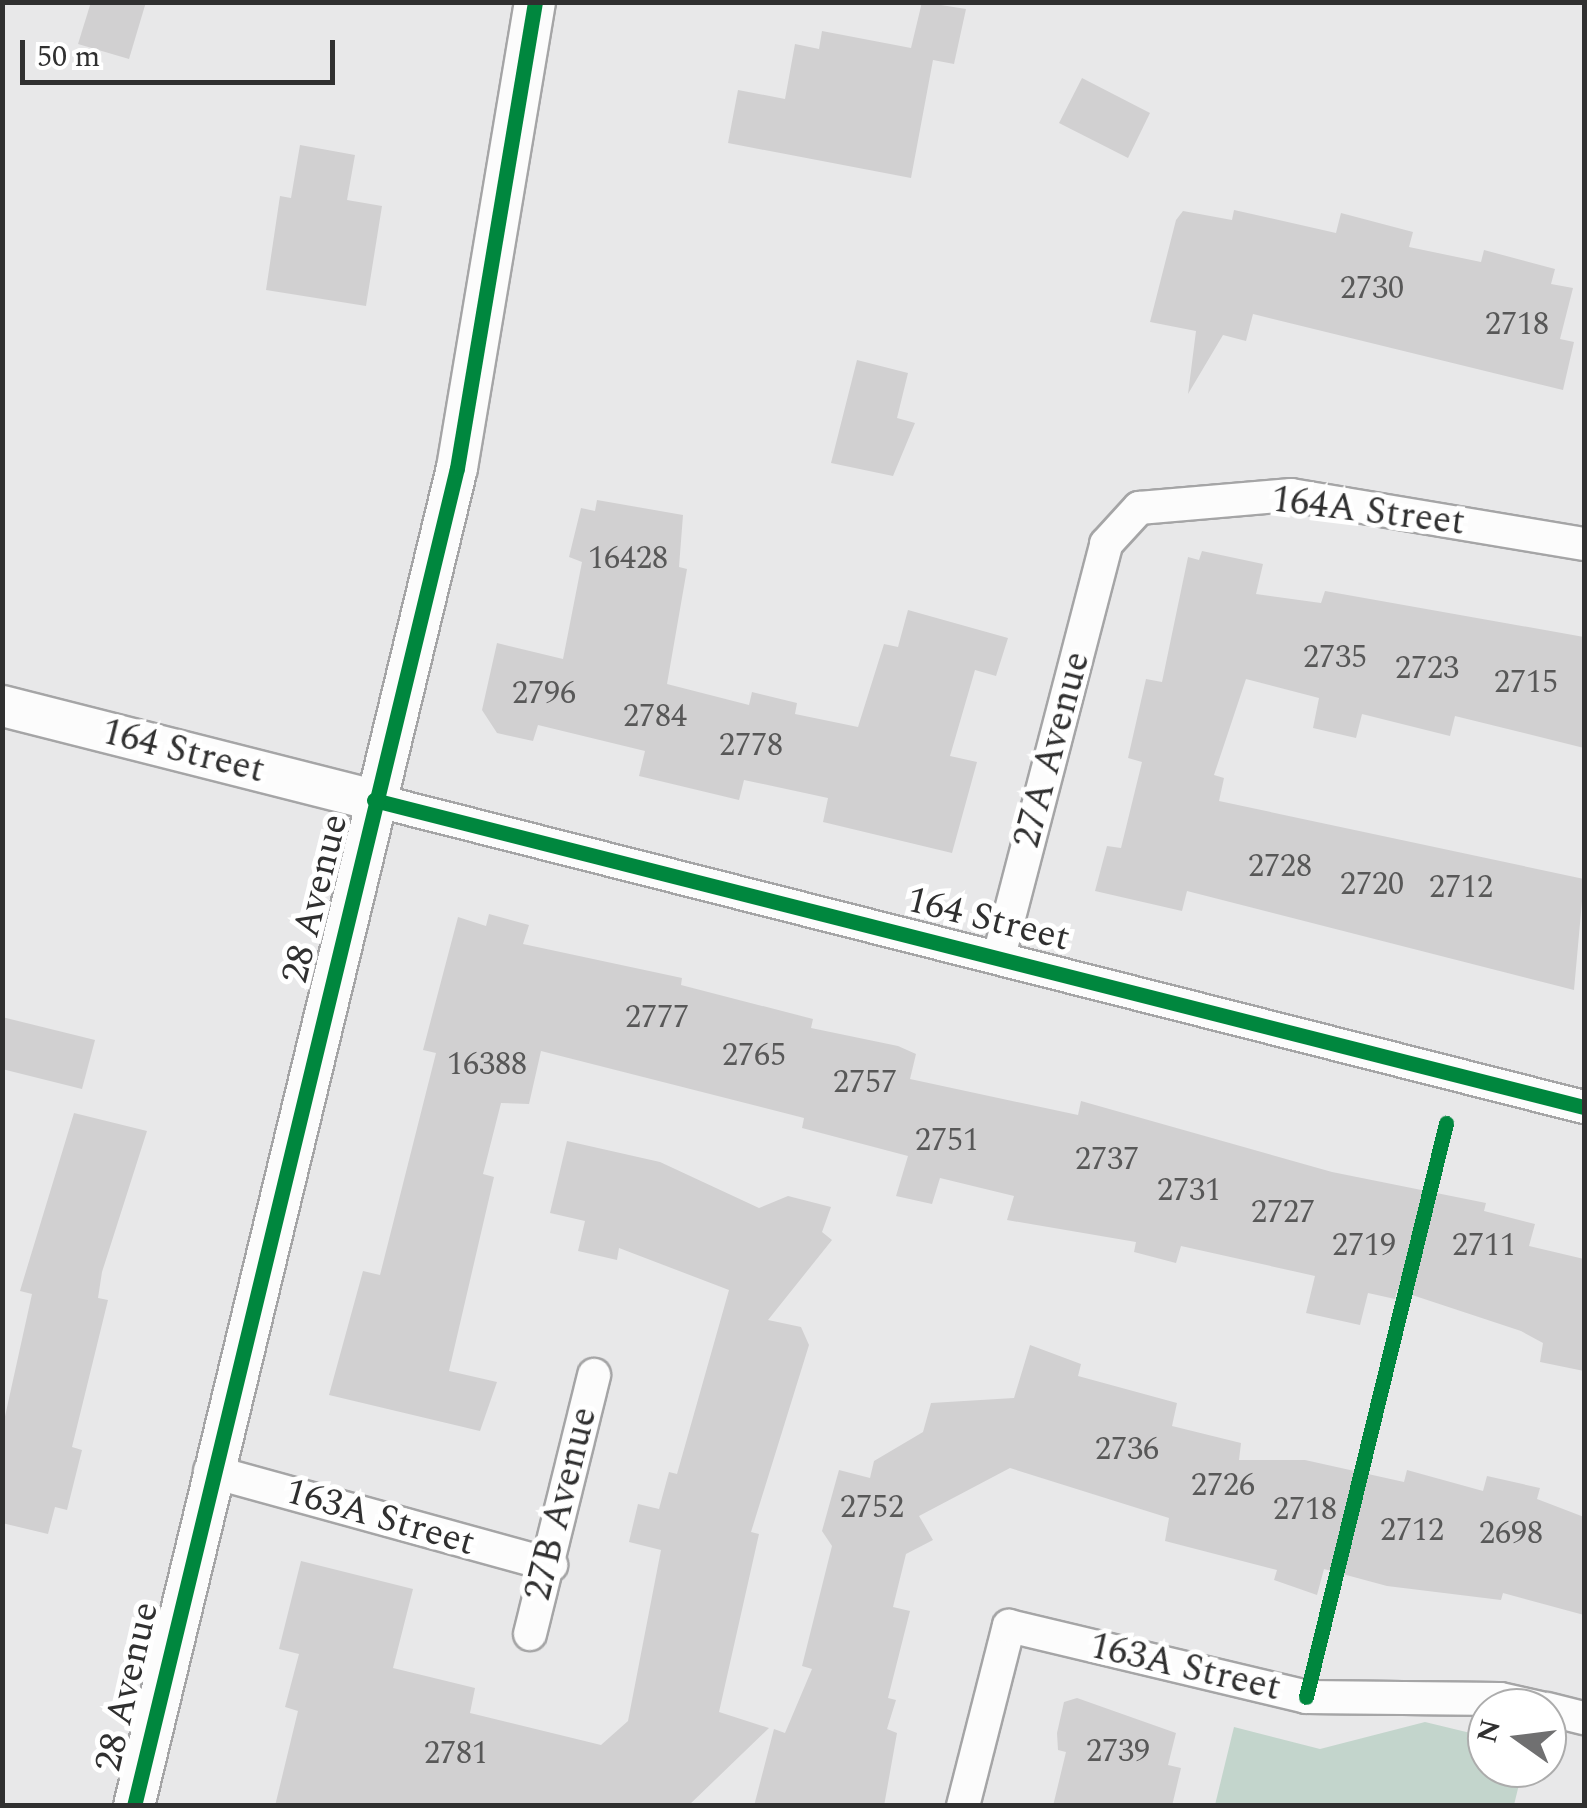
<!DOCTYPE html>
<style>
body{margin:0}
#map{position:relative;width:1587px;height:1808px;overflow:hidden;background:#e8e8e9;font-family:Spectral,serif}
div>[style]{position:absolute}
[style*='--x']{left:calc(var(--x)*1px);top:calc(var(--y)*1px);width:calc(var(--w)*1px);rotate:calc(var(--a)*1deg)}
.green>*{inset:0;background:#c3d5cc}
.building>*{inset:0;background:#d1d0d1}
.roads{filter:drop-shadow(2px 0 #a5a5a6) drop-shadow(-2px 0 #a5a5a6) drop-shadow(0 2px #a5a5a6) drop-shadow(0 -2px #a5a5a6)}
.minor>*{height:32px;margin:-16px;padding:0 16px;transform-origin:16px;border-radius:16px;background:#fcfcfc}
.tertiary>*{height:40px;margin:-20px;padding:0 20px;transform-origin:20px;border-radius:20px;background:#fcfcfc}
.cycleway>*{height:15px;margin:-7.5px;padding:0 7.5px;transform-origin:7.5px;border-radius:7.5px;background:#00873e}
span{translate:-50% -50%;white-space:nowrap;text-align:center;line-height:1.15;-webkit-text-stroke:10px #fff;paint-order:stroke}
.number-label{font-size:32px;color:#585858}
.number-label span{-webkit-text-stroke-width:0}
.street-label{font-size:38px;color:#303030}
.frame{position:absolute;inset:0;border:5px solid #303030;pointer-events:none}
.north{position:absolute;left:1467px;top:1688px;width:100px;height:100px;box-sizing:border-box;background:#fff;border:2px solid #acacac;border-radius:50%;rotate:284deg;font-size:28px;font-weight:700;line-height:40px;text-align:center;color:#303030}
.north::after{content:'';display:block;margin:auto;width:35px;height:45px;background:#707071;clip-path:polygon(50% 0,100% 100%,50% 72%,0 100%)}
.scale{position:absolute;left:20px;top:40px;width:315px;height:45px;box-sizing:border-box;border:5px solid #303030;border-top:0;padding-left:12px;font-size:30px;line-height:35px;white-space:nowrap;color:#303030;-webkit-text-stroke:8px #fff;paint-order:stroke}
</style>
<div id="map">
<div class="green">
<div style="clip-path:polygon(1425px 1722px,1487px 1737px,1487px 1768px,1523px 1768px,1514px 1805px,1215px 1805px,1234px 1727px,1320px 1749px)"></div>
</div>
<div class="building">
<div style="clip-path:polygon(91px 2px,146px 2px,129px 59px,78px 44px)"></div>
<div style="clip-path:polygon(922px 2px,966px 9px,954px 64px,933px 60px,911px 178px,728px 143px,738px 90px,785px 99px,795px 44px,819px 49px,822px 31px,911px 48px)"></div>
<div style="clip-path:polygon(1082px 78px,1150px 113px,1128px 158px,1059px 123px)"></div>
<div style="clip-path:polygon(300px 145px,355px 155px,347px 200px,382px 206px,366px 306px,266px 290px,280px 196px,291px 198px)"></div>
<div style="clip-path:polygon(1234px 210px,1336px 233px,1341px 213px,1413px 232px,1409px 247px,1481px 262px,1484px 250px,1555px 269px,1551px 284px,1573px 288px,1560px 339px,1574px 342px,1563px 390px,1253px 314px,1246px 341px,1223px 335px,1188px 394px,1196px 331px,1150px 322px,1176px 220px,1183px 211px,1232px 220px)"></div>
<div style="clip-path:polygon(857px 360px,908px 373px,897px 418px,915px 423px,893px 476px,831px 463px)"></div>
<div style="clip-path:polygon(597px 500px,683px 515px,679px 567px,687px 569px,667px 684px,749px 705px,752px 692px,797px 703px,795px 714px,858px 727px,884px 644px,898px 647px,908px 610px,1008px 638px,996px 676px,975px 670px,950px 756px,977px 762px,952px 853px,823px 822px,828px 798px,744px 780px,739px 800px,639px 776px,645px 751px,538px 725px,533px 741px,497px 733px,482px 710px,497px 643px,563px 659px,582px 562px,569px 557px,581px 508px,595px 511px)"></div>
<div style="clip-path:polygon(1202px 551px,1263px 564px,1256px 594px,1321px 603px,1325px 591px,1584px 637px,1584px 748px,1455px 716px,1450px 736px,1362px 714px,1356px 738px,1313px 728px,1319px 698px,1246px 679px,1214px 775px,1224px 778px,1219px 801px,1584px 879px,1574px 990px,1187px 891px,1182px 911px,1095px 891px,1107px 846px,1121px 848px,1132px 803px,1142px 762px,1128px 758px,1146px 679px,1162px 682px,1188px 557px,1199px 560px)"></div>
<div style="clip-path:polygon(489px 914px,529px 925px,523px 944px,682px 978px,681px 985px,813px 1019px,811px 1028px,898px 1046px,916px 1054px,910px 1079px,1078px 1115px,1081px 1101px,1332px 1172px,1486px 1203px,1484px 1211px,1535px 1224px,1529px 1246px,1584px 1259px,1584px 1371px,1540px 1362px,1543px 1343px,1521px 1331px,1397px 1290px,1395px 1299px,1368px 1293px,1360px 1325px,1306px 1313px,1315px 1276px,1181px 1246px,1176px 1263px,1134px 1252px,1136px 1242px,1007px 1220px,1014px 1196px,940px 1178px,932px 1204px,896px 1196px,908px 1156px,802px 1128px,804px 1118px,541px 1051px,529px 1104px,501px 1103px,483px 1174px,494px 1177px,449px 1371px,497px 1382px,480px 1431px,329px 1395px,363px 1271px,380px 1275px,436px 1053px,423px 1050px,458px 917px,486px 926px)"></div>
<div style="clip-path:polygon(2px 1017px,95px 1040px,82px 1089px,2px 1069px)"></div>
<div style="clip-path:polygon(74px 1113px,147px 1131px,102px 1272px,98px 1298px,108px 1300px,72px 1447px,82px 1450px,67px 1510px,55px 1507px,48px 1534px,2px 1523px,2px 1430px,32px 1294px,20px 1291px)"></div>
<div style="clip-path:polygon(567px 1141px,660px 1162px,759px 1208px,788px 1196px,831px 1207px,822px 1232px,832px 1240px,768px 1320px,801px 1327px,809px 1345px,751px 1532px,759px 1534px,719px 1712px,769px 1728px,688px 1806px,275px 1806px,298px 1711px,285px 1707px,299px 1654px,279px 1649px,301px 1561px,413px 1589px,393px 1668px,475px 1688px,470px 1713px,601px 1745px,628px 1721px,661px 1550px,629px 1542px,638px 1504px,659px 1509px,669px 1472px,677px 1474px,729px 1290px,619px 1248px,617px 1260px,578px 1251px,585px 1221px,550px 1213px)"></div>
<div style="clip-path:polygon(1030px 1345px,1081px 1364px,1078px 1376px,1177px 1403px,1172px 1426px,1241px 1443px,1239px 1460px,1305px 1460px,1404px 1482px,1407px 1470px,1483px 1491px,1487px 1476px,1540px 1488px,1537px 1499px,1584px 1517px,1584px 1615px,1503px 1593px,1501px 1600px,1387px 1586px,1324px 1569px,1317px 1595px,1274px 1580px,1277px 1570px,1165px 1541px,1169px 1518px,1010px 1468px,919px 1516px,933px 1540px,906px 1554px,893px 1607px,910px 1611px,888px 1698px,896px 1700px,887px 1729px,897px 1733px,884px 1806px,754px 1806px,774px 1729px,785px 1733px,812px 1669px,802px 1666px,832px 1546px,822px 1531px,839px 1470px,870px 1478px,874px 1461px,923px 1432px,931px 1403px,1014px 1398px)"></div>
<div style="clip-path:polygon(1077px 1698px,1176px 1733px,1168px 1765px,1181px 1768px,1172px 1806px,1053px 1806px,1066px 1752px,1058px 1750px,1057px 1733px,1064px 1702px)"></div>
</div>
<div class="roads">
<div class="minor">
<div style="--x:374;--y:800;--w:1248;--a:14.24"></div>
<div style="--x:999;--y:956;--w:426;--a:-75.4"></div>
<div style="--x:1106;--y:544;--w:49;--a:-47.5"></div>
<div style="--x:1139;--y:508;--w:153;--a:-4.9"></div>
<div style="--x:1291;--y:495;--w:297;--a:9.5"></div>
<div style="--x:210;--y:1471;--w:354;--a:15.4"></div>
<div style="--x:530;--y:1634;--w:267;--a:-76.1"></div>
<div style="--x:1547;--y:1709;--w:38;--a:14"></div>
<div style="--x:963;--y:1806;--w:186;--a:-75.7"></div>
<div style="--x:1009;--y:1626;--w:305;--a:13.4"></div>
<div style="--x:1306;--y:1697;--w:194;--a:0.6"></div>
<div style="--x:1500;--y:1699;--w:42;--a:12.4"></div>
</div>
<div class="tertiary">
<div style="--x:2;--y:706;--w:384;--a:14.2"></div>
<div style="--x:134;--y:1806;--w:1376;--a:-76.43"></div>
<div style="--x:457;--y:468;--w:472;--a:-80.5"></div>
</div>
</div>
<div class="cycleway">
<div style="--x:374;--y:800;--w:1248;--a:14.24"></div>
<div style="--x:1306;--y:1697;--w:591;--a:-76.29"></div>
<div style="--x:134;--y:1806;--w:1376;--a:-76.43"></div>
<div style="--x:457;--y:468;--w:472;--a:-80.5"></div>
</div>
<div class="number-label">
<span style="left:1372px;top:289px">2730</span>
<span style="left:1517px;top:325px">2718</span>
<span style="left:628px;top:559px">16428</span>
<span style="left:1335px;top:658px">2735</span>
<span style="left:1427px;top:669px">2723</span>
<span style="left:1526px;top:683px">2715</span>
<span style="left:544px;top:694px">2796</span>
<span style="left:655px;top:717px">2784</span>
<span style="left:751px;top:746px">2778</span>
<span style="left:1280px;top:867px">2728</span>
<span style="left:1372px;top:885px">2720</span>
<span style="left:1461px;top:888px">2712</span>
<span style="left:657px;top:1018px">2777</span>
<span style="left:754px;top:1056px">2765</span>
<span style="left:487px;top:1065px">16388</span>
<span style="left:865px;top:1083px">2757</span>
<span style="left:947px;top:1141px">2751</span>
<span style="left:1107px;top:1160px">2737</span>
<span style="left:1189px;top:1191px">2731</span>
<span style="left:1283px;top:1213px">2727</span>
<span style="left:1364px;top:1246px">2719</span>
<span style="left:1484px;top:1246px">2711</span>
<span style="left:1127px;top:1450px">2736</span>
<span style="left:1223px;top:1486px">2726</span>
<span style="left:872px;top:1508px">2752</span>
<span style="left:1305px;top:1510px">2718</span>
<span style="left:1412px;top:1531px">2712</span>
<span style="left:1511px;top:1534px">2698</span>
<span style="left:1118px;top:1752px">2739</span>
<span style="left:456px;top:1754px">2781</span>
</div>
<div class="street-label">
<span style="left:1368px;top:512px;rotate:7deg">164A Street</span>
<span style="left:1053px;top:750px;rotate:-75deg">27A Avenue</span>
<span style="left:183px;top:752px;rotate:14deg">164 Street</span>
<span style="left:316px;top:899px;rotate:-76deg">28 Avenue</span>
<span style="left:988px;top:920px;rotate:14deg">164 Street</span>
<span style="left:562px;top:1504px;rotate:-76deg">27B Avenue</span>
<span style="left:380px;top:1518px;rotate:16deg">163A Street</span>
<span style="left:1185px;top:1668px;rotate:13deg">163A Street</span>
<span style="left:128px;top:1687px;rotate:-77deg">28 Avenue</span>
</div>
<div class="frame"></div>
<div class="north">N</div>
<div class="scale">50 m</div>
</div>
